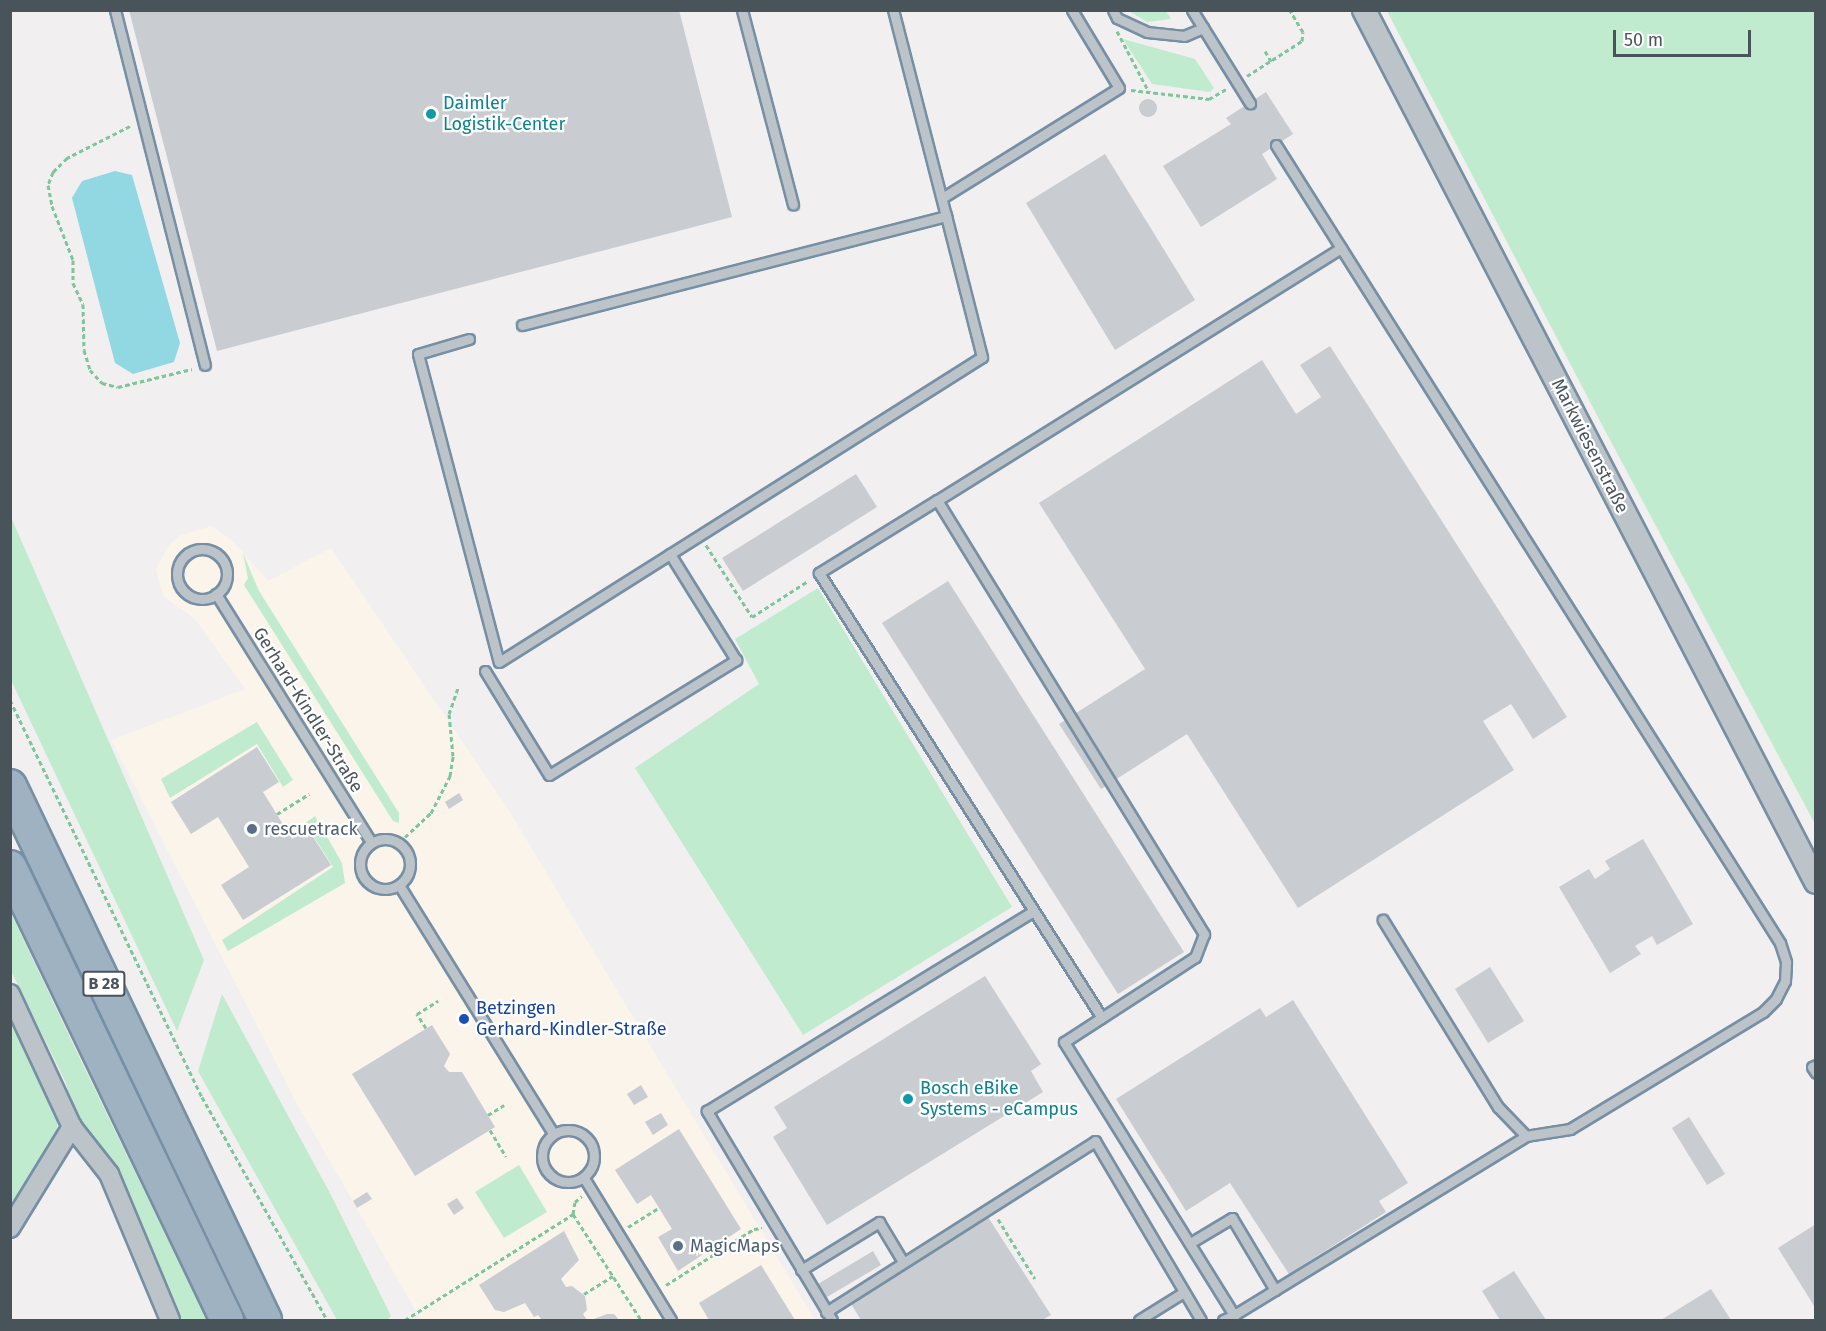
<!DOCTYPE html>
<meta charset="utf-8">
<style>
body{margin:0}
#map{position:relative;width:1826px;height:1331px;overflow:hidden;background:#f1efef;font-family:"Fira Sans",sans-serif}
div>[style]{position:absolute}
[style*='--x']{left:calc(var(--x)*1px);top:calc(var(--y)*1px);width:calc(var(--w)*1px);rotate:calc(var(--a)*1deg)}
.commercial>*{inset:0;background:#faf4ea}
.green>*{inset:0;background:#c1ebce}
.water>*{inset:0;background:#92d8e3}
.building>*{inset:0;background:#c9ccd1}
.round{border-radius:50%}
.path>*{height:3px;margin-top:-1.5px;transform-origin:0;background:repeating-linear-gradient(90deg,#7dc59c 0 4.5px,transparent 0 7.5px)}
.roads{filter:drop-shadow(2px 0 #768fa4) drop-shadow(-2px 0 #768fa4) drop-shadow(0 2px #768fa4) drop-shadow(0 -2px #768fa4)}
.service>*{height:9px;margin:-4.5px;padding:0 4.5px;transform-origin:4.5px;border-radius:4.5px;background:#bcc4ca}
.service>.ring{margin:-4.5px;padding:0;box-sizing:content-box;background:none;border:9px solid #bcc4ca;border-radius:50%}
.minor>*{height:18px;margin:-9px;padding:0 9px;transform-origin:9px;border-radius:9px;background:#bcc4ca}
.tertiary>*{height:22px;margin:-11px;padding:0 11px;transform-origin:11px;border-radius:11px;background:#bcc4ca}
.trunk>*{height:32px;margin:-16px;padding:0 16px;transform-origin:16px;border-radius:16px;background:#9eb2c2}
.dots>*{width:16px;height:16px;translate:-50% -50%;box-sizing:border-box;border:3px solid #fff;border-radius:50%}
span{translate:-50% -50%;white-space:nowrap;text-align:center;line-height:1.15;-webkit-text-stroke:4.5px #fff;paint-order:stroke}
.shield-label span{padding:2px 4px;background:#fff;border:2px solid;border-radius:4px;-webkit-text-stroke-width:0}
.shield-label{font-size:16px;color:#49535a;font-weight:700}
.culture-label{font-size:18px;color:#0d838f}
.left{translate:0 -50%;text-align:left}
.street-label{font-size:18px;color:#49535a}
.service-label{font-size:18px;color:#4e5e75}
.transit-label{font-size:18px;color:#164399}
.frame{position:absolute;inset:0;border:12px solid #49535a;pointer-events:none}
.scale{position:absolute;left:1613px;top:30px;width:138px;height:27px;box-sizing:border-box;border:3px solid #49535a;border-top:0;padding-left:8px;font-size:18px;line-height:21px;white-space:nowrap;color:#49535a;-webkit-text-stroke:4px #fff;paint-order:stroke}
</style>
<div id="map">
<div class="commercial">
<div style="clip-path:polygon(211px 526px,232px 540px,268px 581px,331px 548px,508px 809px,815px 1320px,421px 1320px,297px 1104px,111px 740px,245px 689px,194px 618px,164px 597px,156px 570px,169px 545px,181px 535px)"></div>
</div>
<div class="green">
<div style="clip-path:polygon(1129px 11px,1166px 11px,1171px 19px,1147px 22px)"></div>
<div style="clip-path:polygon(1387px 11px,1815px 11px,1815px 824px,1601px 423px)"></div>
<div style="clip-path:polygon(1123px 39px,1195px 59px,1214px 88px,1210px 92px,1152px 84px)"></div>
<div style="clip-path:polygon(11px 517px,204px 960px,177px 1031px,11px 680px)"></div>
<div style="clip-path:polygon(243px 553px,259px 591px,399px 813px,399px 823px,393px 821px,244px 585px,248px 578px)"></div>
<div style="clip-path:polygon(818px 588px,1012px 907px,803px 1035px,635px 768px,759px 684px,735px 639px)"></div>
<div style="clip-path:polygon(257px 722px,293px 780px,283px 787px,257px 744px,170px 798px,161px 779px)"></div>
<div style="clip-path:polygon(315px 816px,342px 863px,345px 883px,228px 951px,222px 940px,333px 867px,305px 823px)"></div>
<div style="clip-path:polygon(10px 911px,85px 1069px,207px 1320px,177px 1320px,114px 1170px,99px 1143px,77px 1120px,65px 1081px,11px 971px)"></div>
<div style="clip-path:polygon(222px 994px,331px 1195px,391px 1316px,387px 1320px,337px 1320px,198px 1071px)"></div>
<div style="clip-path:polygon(11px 1011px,55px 1100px,58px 1132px,11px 1216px)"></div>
<div style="clip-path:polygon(519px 1165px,547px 1212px,504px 1238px,475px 1192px)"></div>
</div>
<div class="water">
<div style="clip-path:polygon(115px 171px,132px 175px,180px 343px,174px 362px,133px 374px,115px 363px,72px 198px,82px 181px)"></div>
</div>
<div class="building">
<div style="clip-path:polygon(129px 10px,679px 10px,732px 217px,217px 351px)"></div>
<div style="clip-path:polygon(1266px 92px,1293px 134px,1262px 154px,1277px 179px,1201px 227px,1163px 166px,1231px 124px,1226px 118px)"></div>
<div class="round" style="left:1139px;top:99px;width:18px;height:18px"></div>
<div style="clip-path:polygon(1105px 154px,1195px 300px,1115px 350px,1026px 203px)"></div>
<div style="clip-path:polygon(1330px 346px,1567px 717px,1533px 739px,1511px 704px,1483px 721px,1514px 770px,1298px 908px,1187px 734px,1101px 789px,1059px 724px,1145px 669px,1039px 503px,1262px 360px,1296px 414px,1321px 397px,1300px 365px)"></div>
<div style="clip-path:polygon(856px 474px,877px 507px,743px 591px,722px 558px)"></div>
<div style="clip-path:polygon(948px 581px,1184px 952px,1118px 994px,882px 623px)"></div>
<div style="clip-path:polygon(257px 747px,279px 782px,263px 792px,292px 839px,308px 829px,331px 865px,243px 920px,221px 885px,249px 867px,218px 817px,191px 834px,171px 802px)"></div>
<div style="clip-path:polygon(459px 793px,463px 800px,449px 809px,445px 802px)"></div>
<div style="clip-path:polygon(1643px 839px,1693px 924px,1657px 945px,1652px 936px,1635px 946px,1641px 954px,1610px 973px,1559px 887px,1589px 869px,1595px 879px,1610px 869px,1605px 861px)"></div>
<div style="clip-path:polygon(1490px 967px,1524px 1021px,1488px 1043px,1455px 989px)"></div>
<div style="clip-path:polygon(985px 976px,1041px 1064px,1031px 1071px,1043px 1092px,827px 1225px,773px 1137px,787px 1128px,774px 1107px)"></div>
<div style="clip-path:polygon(1293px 1000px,1408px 1183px,1379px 1201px,1386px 1212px,1289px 1274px,1230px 1183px,1186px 1211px,1116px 1099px,1260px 1008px,1266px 1017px)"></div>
<div style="clip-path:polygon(432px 1025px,450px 1054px,444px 1066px,449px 1072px,462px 1072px,495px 1127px,415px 1176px,352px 1074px)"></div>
<div style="clip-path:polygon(641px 1085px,648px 1097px,634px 1105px,627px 1094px)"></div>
<div style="clip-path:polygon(661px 1113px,668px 1125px,653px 1135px,645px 1122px)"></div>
<div style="clip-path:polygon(1689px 1117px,1725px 1174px,1707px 1185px,1672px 1128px)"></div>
<div style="clip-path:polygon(679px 1129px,741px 1229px,678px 1271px,658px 1237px,672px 1229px,651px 1195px,637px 1204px,615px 1170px)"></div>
<div style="clip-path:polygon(367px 1192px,372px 1199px,357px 1208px,353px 1201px)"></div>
<div style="clip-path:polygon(457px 1198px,464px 1208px,454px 1215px,447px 1204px)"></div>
<div style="clip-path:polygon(988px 1217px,1051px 1315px,1042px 1320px,861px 1320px,851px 1304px)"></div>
<div style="clip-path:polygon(1816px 1224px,1816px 1309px,1778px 1248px)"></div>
<div style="clip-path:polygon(564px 1231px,579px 1260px,561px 1279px,566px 1287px,572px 1286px,585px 1296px,587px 1310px,583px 1314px,587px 1320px,542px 1320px,538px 1315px,534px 1317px,525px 1303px,504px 1312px,495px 1310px,479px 1285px)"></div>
<div style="clip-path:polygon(873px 1251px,881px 1265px,827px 1297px,818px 1284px)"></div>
<div style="clip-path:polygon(761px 1265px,795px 1320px,709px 1320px,699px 1303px)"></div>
<div style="clip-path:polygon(1514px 1271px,1546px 1320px,1500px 1320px,1482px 1291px)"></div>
<div style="clip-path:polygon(1711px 1289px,1731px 1320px,1661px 1320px)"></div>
<div style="clip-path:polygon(607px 1314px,614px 1314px,619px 1320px,591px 1320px)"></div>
</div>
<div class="path">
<div style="--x:1117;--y:31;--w:69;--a:62.3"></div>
<div style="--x:1265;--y:51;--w:12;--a:59"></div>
<div style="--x:1247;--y:76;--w:65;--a:-32.5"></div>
<div style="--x:1302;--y:41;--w:9;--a:-84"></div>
<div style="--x:1303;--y:32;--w:26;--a:-121"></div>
<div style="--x:1131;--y:90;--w:79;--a:6.6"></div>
<div style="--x:1209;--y:99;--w:20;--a:-30"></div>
<div style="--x:130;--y:126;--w:71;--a:153.1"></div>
<div style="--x:67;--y:158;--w:20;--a:135"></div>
<div style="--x:53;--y:172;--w:14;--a:111"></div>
<div style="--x:48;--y:185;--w:21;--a:79"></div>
<div style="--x:52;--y:206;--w:58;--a:68.7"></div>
<div style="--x:73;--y:260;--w:23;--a:90"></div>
<div style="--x:73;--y:283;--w:23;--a:65"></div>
<div style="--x:83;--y:304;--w:46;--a:88.8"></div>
<div style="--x:84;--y:350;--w:21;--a:73"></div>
<div style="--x:90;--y:370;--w:18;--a:47"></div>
<div style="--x:102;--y:383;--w:16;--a:14"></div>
<div style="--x:118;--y:387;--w:76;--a:-13.7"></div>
<div style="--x:706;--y:545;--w:85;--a:57.4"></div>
<div style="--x:752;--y:617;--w:67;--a:-32.7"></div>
<div style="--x:10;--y:700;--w:441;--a:64.2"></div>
<div style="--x:202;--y:1097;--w:256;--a:60.7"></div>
<div style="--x:277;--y:814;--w:38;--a:-32"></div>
<div style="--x:405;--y:837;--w:35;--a:-43"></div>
<div style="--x:431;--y:813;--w:42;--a:-62.8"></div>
<div style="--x:450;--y:776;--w:20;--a:-81"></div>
<div style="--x:453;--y:756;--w:42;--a:-95.4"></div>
<div style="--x:449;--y:714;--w:28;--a:-71"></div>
<div style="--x:426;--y:1028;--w:17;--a:-123"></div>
<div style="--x:417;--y:1014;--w:25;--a:-32"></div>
<div style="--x:488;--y:1115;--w:19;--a:-32"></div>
<div style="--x:490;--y:1130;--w:31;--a:59"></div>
<div style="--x:573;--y:1214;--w:126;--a:57.3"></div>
<div style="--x:998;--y:1219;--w:70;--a:58.3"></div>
<div style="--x:628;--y:1227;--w:36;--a:-32"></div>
<div style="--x:666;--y:1285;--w:104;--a:-32.5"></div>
<div style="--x:754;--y:1229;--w:8;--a:-7"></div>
<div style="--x:584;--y:1294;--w:34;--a:-32"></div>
<div style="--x:405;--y:1320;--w:199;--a:-32.2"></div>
<div style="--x:573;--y:1214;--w:12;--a:-81"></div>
<div style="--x:575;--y:1202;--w:9;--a:-41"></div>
</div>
<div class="roads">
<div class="service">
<div style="--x:115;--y:10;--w:366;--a:75.8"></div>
<div style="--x:742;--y:10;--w:201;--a:75.3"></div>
<div style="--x:1113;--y:10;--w:9;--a:63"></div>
<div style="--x:1117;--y:18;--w:33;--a:25"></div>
<div style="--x:1147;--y:32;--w:37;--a:6"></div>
<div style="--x:1184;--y:36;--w:21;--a:-23"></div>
<div style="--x:1192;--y:10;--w:110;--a:58.1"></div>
<div style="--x:1276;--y:145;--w:944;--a:57.72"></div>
<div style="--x:1780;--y:943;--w:20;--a:72"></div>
<div style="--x:1786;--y:962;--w:19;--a:93"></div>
<div style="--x:1785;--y:981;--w:20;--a:117"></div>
<div style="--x:1776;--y:999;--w:18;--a:135"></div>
<div style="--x:1763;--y:1012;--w:226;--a:148.8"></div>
<div style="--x:1570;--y:1129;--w:45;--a:171"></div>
<div style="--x:1526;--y:1136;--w:40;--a:-134"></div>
<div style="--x:1498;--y:1107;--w:220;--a:-121.6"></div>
<div style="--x:942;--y:198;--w:208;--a:-31.9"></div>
<div style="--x:1119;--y:88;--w:91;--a:-121.1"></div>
<div style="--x:1341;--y:248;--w:476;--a:148"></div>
<div style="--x:937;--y:500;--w:510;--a:58.4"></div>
<div style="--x:1204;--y:934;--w:25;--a:111"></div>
<div style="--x:1195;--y:957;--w:156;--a:147"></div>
<div style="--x:1064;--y:1042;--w:322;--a:58.1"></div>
<div style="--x:1234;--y:1315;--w:342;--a:-31.5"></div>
<div style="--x:522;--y:325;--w:438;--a:-14.4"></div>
<div style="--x:946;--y:216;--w:213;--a:-104.4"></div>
<div style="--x:469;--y:339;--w:53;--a:163.6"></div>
<div style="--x:418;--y:354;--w:318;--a:75.3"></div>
<div style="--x:499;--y:662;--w:571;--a:-32.27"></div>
<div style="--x:982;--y:357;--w:146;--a:-104.3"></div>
<div style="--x:937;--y:500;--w:139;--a:148.3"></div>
<div style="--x:819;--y:573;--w:527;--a:57.55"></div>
<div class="ring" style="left:177px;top:549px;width:41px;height:41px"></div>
<div style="--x:216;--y:594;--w:292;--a:58"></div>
<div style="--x:485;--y:671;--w:122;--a:58.4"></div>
<div style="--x:549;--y:775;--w:220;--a:-31.6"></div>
<div style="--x:736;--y:660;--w:125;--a:-121.9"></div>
<div class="ring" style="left:360px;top:839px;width:41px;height:41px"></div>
<div style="--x:399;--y:885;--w:292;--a:58.2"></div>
<div style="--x:1816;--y:1065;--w:4;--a:153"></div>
<div style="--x:1812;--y:1067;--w:7;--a:56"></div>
<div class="ring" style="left:542px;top:1130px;width:43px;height:43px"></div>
<div style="--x:584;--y:1178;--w:167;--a:58.5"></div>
<div style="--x:1190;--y:1243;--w:49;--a:-30.8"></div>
<div style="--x:1232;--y:1218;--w:84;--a:59.2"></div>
<div style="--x:801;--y:1270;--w:92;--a:-31.6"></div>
<div style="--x:879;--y:1222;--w:47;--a:59"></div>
<div style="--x:826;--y:1312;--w:319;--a:-32.4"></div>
<div style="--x:1095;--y:1141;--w:208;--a:59.4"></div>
<div style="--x:832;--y:1320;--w:244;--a:-120.9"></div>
<div style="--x:707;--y:1111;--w:382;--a:-31.5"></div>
<div style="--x:1139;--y:1320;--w:53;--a:-31.9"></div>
<div style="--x:1223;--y:1320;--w:12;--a:-24"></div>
</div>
<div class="minor">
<div style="--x:10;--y:994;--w:147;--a:65"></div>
<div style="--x:72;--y:1127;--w:60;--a:51.8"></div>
<div style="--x:109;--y:1174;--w:158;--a:67.3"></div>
<div style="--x:10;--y:1228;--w:119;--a:-58.5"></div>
</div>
<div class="tertiary">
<div style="--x:1364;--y:10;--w:982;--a:62.6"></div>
</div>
<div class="trunk">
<div style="--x:10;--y:786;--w:592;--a:64.47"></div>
<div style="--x:10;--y:867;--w:502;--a:64.4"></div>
</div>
</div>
<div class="dots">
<div style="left:431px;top:114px;background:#0f9aa8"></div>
<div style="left:252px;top:829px;background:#5c6f8a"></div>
<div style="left:464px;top:1019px;background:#1a4fb4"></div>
<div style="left:908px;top:1099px;background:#0f9aa8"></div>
<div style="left:678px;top:1246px;background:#5c6f8a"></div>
</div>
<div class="shield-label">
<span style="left:104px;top:984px">B 28</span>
</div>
<div class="culture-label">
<span class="left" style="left:443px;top:114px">Daimler<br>Logistik-Center</span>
<span class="left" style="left:920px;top:1099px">Bosch eBike<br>Systems - eCampus</span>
</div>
<div class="street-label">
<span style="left:1590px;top:446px;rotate:63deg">Markwiesenstraße</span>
<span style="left:308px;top:710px;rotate:58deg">Gerhard-Kindler-Straße</span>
</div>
<div class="service-label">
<span class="left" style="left:264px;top:829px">rescuetrack</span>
<span class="left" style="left:690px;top:1246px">MagicMaps</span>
</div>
<div class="transit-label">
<span class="left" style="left:476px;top:1019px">Betzingen<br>Gerhard-Kindler-Straße</span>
</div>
<div class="frame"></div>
<div class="scale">50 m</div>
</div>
